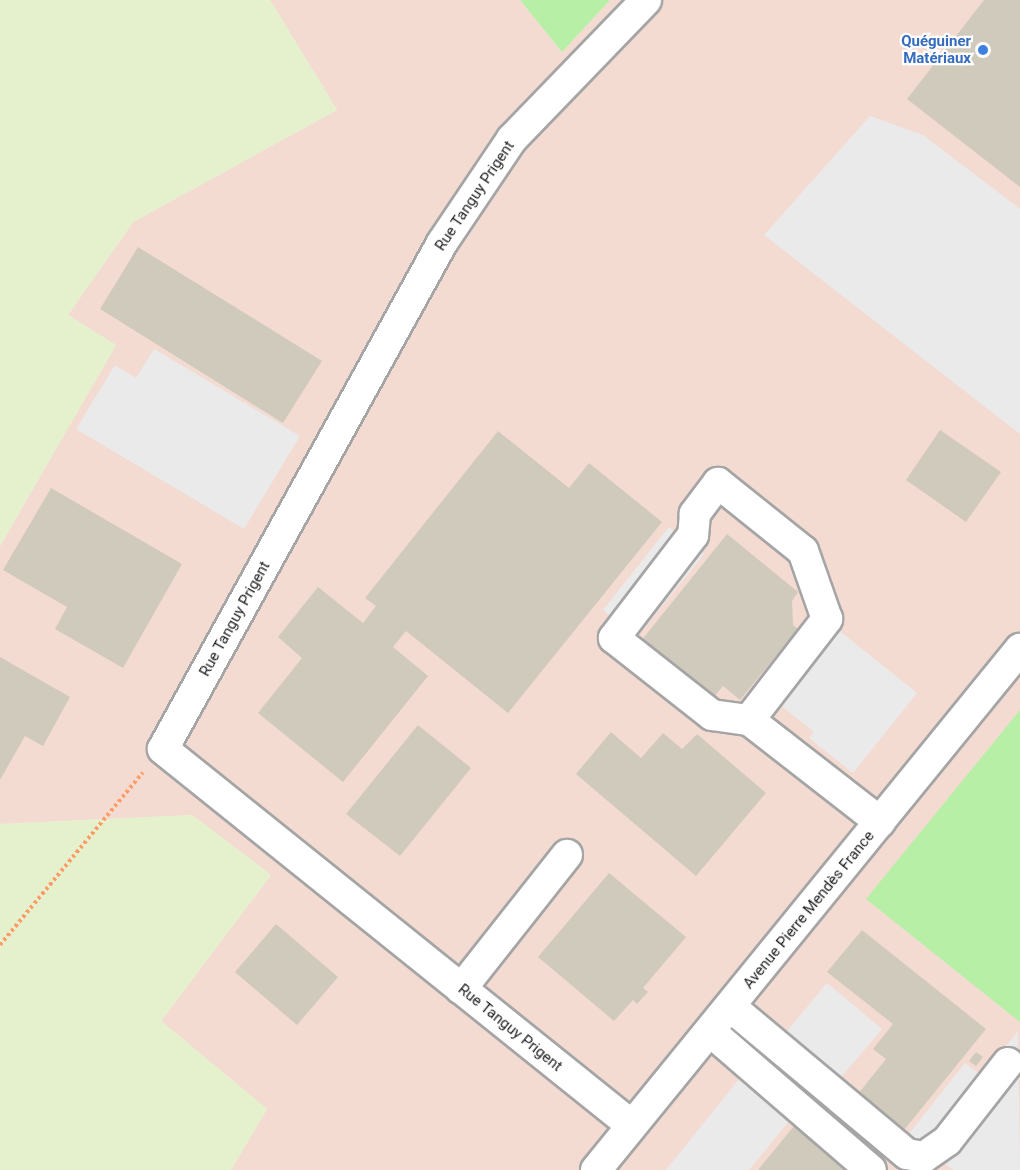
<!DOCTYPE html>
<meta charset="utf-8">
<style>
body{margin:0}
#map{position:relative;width:1020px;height:1170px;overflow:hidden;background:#f0efe3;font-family:Roboto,sans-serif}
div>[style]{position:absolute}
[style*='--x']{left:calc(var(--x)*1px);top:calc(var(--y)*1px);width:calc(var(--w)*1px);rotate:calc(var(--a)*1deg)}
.commercial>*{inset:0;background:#f3dbd1}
.farmland>*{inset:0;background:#e5f1cd}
.grass>*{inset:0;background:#b6efa5}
.parking>*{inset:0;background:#eaeaea}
.building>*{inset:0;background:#d0cabc}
.path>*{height:4px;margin-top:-2px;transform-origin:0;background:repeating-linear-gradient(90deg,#ff9c66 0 3px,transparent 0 6px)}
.roads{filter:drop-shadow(2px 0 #a5a5a5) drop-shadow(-2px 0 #a5a5a5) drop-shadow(0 2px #a5a5a5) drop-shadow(0 -2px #a5a5a5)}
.minor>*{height:30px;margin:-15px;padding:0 15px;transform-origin:15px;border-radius:15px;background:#fff}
.dots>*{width:16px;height:16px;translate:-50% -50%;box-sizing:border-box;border:3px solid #fff;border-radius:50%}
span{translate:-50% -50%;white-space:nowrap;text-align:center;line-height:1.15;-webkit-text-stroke:4.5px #fff;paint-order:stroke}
.shop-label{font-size:15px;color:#366cbe;font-weight:700}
.right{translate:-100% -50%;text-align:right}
.street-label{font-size:15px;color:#1e1e1e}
</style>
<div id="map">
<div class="commercial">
<div style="clip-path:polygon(270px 0,520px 0,562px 52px,610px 0,1020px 0,1020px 1170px,231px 1170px,267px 1109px,161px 1021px,271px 875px,192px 815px,0 824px,0 546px,116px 345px,68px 315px,133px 222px,337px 110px)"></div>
</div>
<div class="farmland">
<div style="clip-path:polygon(0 0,270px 0,337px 110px,133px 222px,68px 315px,116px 345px,0 546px)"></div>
<div style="clip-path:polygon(192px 815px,271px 875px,161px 1021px,267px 1109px,231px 1170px,0 1170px,0 824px)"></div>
</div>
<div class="grass">
<div style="clip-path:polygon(520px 0,610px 0,562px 52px)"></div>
<div style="clip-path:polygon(1020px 710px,1020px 1022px,866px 899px)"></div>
</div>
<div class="parking">
<div style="clip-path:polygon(870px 116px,923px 135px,1020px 209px,1020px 434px,764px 235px)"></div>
<div style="clip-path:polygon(154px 349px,300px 436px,244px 529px,76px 429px,115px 365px,136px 378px)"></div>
<div style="clip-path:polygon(669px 527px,704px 554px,637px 637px,603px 610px)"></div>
<div style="clip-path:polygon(837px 629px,917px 693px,853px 773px,809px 738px,814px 732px,778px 703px)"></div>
<div style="clip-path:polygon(827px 983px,882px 1029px,837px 1082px,783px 1036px)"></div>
<div style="clip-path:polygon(1018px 1031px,1020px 1170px,953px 1170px,908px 1135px,965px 1063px,982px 1076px)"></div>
<div style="clip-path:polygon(739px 1079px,790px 1120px,749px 1170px,666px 1170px)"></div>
</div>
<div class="building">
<div style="clip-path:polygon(984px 0,1020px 0,1020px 187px,907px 99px)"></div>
<div style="clip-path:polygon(138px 247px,322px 361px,283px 423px,100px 309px)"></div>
<div style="clip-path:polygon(940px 430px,1001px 472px,966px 522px,906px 480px)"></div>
<div style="clip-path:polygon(498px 431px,569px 488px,589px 463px,662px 522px,508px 713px,406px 631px,393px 647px,428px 676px,343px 782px,258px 713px,302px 658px,278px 637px,318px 587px,363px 623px,376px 606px,365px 598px)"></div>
<div style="clip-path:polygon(51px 488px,182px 564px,123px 668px,55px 629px,67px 607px,3px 570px)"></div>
<div style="clip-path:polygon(727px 534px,798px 592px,792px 601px,793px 625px,798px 629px,740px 700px,723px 686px,708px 704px,637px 646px)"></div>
<div style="clip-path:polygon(0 657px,70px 697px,43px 746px,25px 736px,0 780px)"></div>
<div style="clip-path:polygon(418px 725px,471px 768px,400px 856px,346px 814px)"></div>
<div style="clip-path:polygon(611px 732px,641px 758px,663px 733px,682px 749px,697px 734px,766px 793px,696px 876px,576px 774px)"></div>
<div style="clip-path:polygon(609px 873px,686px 937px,643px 988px,648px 992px,637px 1004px,633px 1000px,614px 1021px,538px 957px)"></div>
<div style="clip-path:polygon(276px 924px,338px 977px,297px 1025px,235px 972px)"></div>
<div style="clip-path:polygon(862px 930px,986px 1029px,900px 1135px,854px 1099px,886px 1059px,873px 1049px,893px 1024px,827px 972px)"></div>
<div style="clip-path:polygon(976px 1052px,983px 1057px,976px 1066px,969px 1061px)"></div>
<div style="clip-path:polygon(794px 1126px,849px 1170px,758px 1170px)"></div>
</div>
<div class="path">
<div style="--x:0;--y:945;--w:224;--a:-50.4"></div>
</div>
<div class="roads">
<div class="minor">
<div style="--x:749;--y:720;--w:128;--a:-52.3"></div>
<div style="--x:827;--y:619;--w:72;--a:-109.4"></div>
<div style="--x:803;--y:551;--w:109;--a:-141.3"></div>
<div style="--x:718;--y:483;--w:39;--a:127"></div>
<div style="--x:695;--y:514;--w:21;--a:95"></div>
<div style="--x:693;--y:535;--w:130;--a:127.5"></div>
<div style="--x:614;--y:638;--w:125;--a:38.2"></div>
<div style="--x:712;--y:715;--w:37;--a:8"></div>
<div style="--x:749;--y:720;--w:166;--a:37.9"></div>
<div style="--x:461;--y:989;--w:171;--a:-51.7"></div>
<div style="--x:731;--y:1007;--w:229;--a:39.9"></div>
<div style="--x:907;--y:1154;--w:17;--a:10"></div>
<div style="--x:924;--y:1157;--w:28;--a:-35"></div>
<div style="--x:947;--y:1141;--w:99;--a:-52"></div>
<div style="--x:711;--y:1032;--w:211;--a:40.8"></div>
<div style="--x:630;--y:1124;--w:599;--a:-141.24"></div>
<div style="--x:163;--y:749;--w:578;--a:-61.13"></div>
<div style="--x:442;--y:243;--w:125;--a:-56.1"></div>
<div style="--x:512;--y:139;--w:193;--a:-46"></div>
<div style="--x:596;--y:1170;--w:672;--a:-50.86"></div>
</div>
</div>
<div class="dots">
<div style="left:983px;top:50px;background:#3f7fe0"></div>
</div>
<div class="shop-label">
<span class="right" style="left:971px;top:50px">Quéguiner<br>Matériaux</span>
</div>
<div class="street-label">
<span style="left:475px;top:196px;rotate:-56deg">Rue Tanguy Prigent</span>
<span style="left:235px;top:619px;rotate:-61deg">Rue Tanguy Prigent</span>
<span style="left:809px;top:910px;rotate:-51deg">Avenue Pierre Mendès France</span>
<span style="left:510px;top:1028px;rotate:39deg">Rue Tanguy Prigent</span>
</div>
</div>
